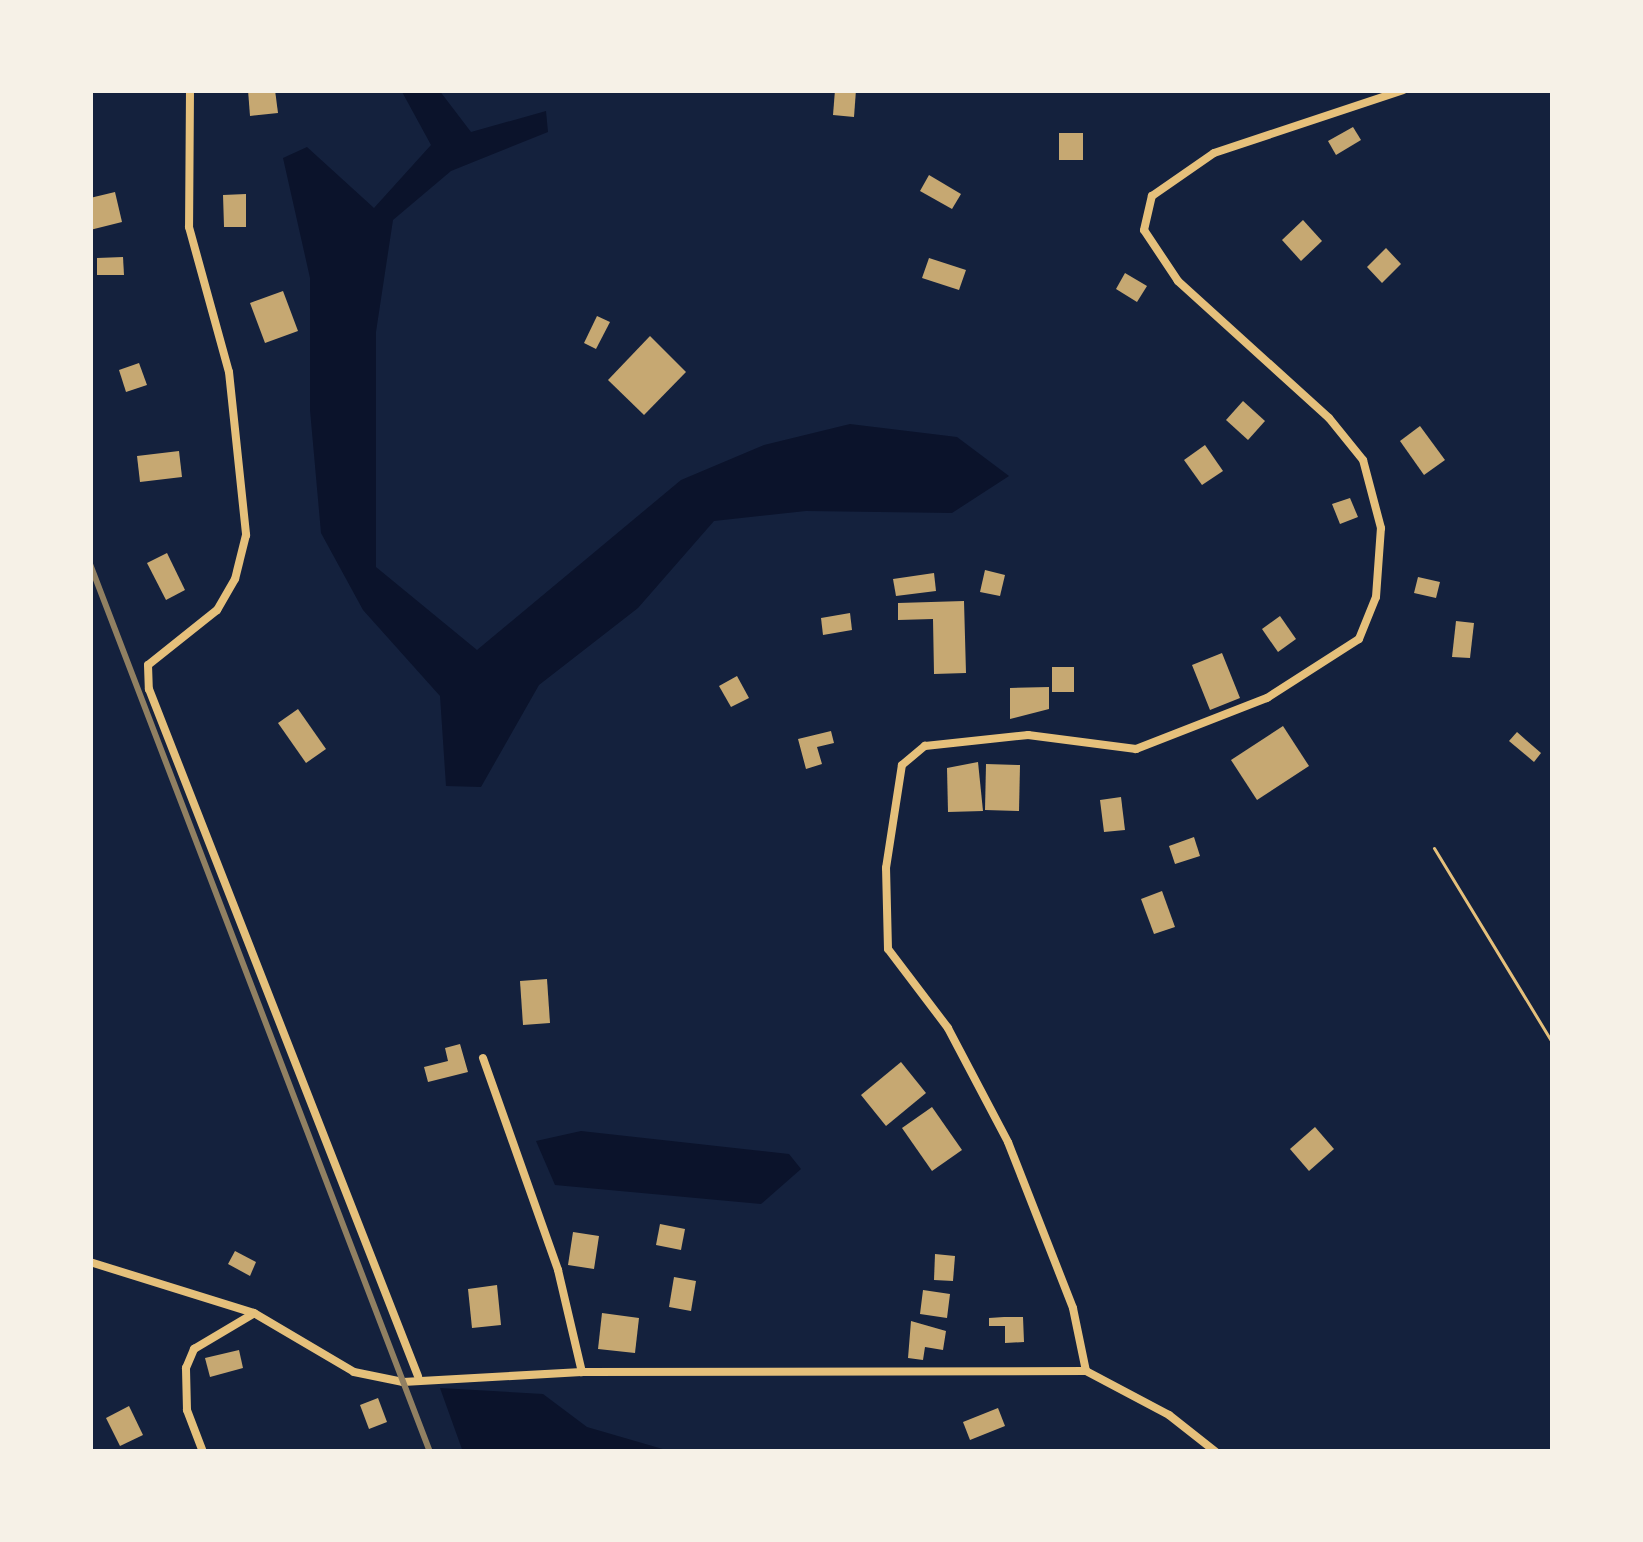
<!DOCTYPE html>
<style>
body{margin:0}
#map{position:relative;width:1643px;height:1542px;overflow:hidden;background:#14213d;font-family:Quicksand,sans-serif}
div>[style]{position:absolute}
[style*='--x']{left:calc(var(--x)*1px);top:calc(var(--y)*1px);width:calc(var(--w)*1px);rotate:calc(var(--a)*1deg)}
.water>*{inset:0;background:#0b132b}
.building>*{inset:0;background:#c6a872}
.path>*{height:3px;margin:-1.5px;padding:0 1.5px;transform-origin:1.5px;border-radius:1.5px;background:#e5c07b}
.minor>*{height:8px;margin:-4px;padding:0 4px;transform-origin:4px;border-radius:4px;background:#e5c07b}
.rail>*{height:6px;margin:-3px;padding:0 3px;transform-origin:3px;border-radius:3px;background:#918062}
span{translate:-50% -50%;white-space:nowrap;text-align:center;line-height:1.15;-webkit-text-stroke:12px #f6f1e7;paint-order:stroke}
.frame{position:absolute;inset:0;border:93px solid #f6f1e7;pointer-events:none}
</style>
<div id="map">
<div class="water">
<div style="clip-path:polygon(401px 90px,439px 90px,471px 132px,546px 111px,548px 132px,451px 171px,393px 220px,376px 332px,376px 567px,477px 650px,681px 480px,764px 445px,850px 424px,957px 437px,1009px 476px,952px 513px,806px 511px,714px 521px,638px 608px,539px 685px,481px 787px,446px 786px,440px 696px,363px 610px,321px 533px,310px 410px,310px 278px,283px 158px,307px 147px,374px 208px,431px 145px)"></div>
<div style="clip-path:polygon(581px 1131px,789px 1154px,801px 1169px,761px 1204px,555px 1185px,536px 1141px)"></div>
<div style="clip-path:polygon(440px 1388px,543px 1394px,587px 1427px,673px 1452px,463px 1452px)"></div>
</div>
<div class="building">
<div style="clip-path:polygon(248px 90px,275px 90px,278px 113px,250px 116px)"></div>
<div style="clip-path:polygon(835px 90px,856px 90px,854px 117px,833px 115px)"></div>
<div style="clip-path:polygon(1353px 127px,1361px 140px,1336px 155px,1328px 141px)"></div>
<div style="clip-path:polygon(1059px 133px,1083px 133px,1083px 160px,1059px 160px)"></div>
<div style="clip-path:polygon(929px 175px,961px 194px,952px 209px,920px 191px)"></div>
<div style="clip-path:polygon(115px 192px,122px 222px,90px 230px,90px 198px)"></div>
<div style="clip-path:polygon(246px 194px,246px 227px,224px 227px,223px 195px)"></div>
<div style="clip-path:polygon(1303px 220px,1322px 241px,1301px 261px,1282px 240px)"></div>
<div style="clip-path:polygon(1386px 248px,1401px 264px,1382px 283px,1367px 267px)"></div>
<div style="clip-path:polygon(123px 257px,124px 275px,97px 275px,97px 258px)"></div>
<div style="clip-path:polygon(929px 258px,966px 270px,959px 290px,922px 278px)"></div>
<div style="clip-path:polygon(1125px 273px,1147px 286px,1137px 302px,1116px 289px)"></div>
<div style="clip-path:polygon(283px 291px,298px 331px,265px 343px,250px 303px)"></div>
<div style="clip-path:polygon(597px 316px,610px 322px,596px 349px,584px 343px)"></div>
<div style="clip-path:polygon(650px 336px,686px 372px,644px 415px,608px 380px)"></div>
<div style="clip-path:polygon(139px 363px,147px 385px,126px 392px,119px 370px)"></div>
<div style="clip-path:polygon(1243px 401px,1265px 421px,1248px 440px,1226px 420px)"></div>
<div style="clip-path:polygon(1420px 426px,1445px 460px,1424px 475px,1400px 441px)"></div>
<div style="clip-path:polygon(1205px 445px,1223px 471px,1202px 485px,1184px 460px)"></div>
<div style="clip-path:polygon(179px 451px,182px 477px,140px 482px,137px 456px)"></div>
<div style="clip-path:polygon(1350px 498px,1358px 517px,1340px 524px,1332px 504px)"></div>
<div style="clip-path:polygon(167px 553px,185px 590px,166px 600px,147px 563px)"></div>
<div style="clip-path:polygon(985px 570px,1005px 575px,1000px 596px,980px 592px)"></div>
<div style="clip-path:polygon(934px 573px,936px 591px,896px 596px,893px 579px)"></div>
<div style="clip-path:polygon(1418px 577px,1440px 582px,1436px 598px,1414px 593px)"></div>
<div style="clip-path:polygon(964px 601px,966px 673px,934px 674px,933px 619px,898px 620px,898px 603px)"></div>
<div style="clip-path:polygon(850px 613px,852px 630px,823px 635px,821px 618px)"></div>
<div style="clip-path:polygon(1280px 616px,1296px 639px,1278px 652px,1262px 629px)"></div>
<div style="clip-path:polygon(1456px 621px,1474px 623px,1470px 658px,1452px 657px)"></div>
<div style="clip-path:polygon(1222px 653px,1240px 698px,1210px 710px,1192px 665px)"></div>
<div style="clip-path:polygon(1052px 667px,1074px 667px,1074px 692px,1052px 692px)"></div>
<div style="clip-path:polygon(737px 676px,749px 698px,731px 707px,719px 686px)"></div>
<div style="clip-path:polygon(1049px 687px,1049px 709px,1010px 719px,1010px 688px)"></div>
<div style="clip-path:polygon(298px 709px,326px 749px,306px 763px,278px 723px)"></div>
<div style="clip-path:polygon(1283px 726px,1309px 766px,1257px 800px,1231px 760px)"></div>
<div style="clip-path:polygon(831px 731px,834px 743px,817px 747px,822px 764px,806px 769px,798px 739px)"></div>
<div style="clip-path:polygon(1517px 732px,1541px 753px,1534px 762px,1509px 741px)"></div>
<div style="clip-path:polygon(978px 762px,983px 811px,948px 812px,947px 768px)"></div>
<div style="clip-path:polygon(986px 764px,1020px 765px,1019px 811px,985px 810px)"></div>
<div style="clip-path:polygon(1121px 797px,1125px 830px,1104px 832px,1100px 800px)"></div>
<div style="clip-path:polygon(1194px 837px,1200px 856px,1175px 864px,1169px 846px)"></div>
<div style="clip-path:polygon(1162px 891px,1175px 927px,1154px 934px,1141px 899px)"></div>
<div style="clip-path:polygon(547px 979px,550px 1023px,523px 1025px,520px 981px)"></div>
<div style="clip-path:polygon(460px 1044px,468px 1072px,428px 1082px,424px 1067px,448px 1061px,445px 1048px)"></div>
<div style="clip-path:polygon(901px 1062px,926px 1093px,886px 1126px,861px 1095px)"></div>
<div style="clip-path:polygon(932px 1107px,962px 1150px,932px 1171px,902px 1128px)"></div>
<div style="clip-path:polygon(1315px 1127px,1334px 1149px,1309px 1171px,1290px 1149px)"></div>
<div style="clip-path:polygon(660px 1224px,685px 1229px,681px 1250px,656px 1245px)"></div>
<div style="clip-path:polygon(573px 1232px,599px 1236px,594px 1269px,568px 1265px)"></div>
<div style="clip-path:polygon(235px 1251px,256px 1262px,250px 1276px,228px 1264px)"></div>
<div style="clip-path:polygon(935px 1254px,955px 1256px,953px 1281px,934px 1280px)"></div>
<div style="clip-path:polygon(674px 1277px,696px 1281px,691px 1311px,669px 1307px)"></div>
<div style="clip-path:polygon(497px 1285px,501px 1325px,472px 1328px,468px 1289px)"></div>
<div style="clip-path:polygon(923px 1290px,950px 1294px,947px 1318px,920px 1314px)"></div>
<div style="clip-path:polygon(602px 1313px,639px 1318px,635px 1353px,598px 1349px)"></div>
<div style="clip-path:polygon(1004px 1317px,1023px 1317px,1024px 1342px,1005px 1343px,1005px 1326px,989px 1326px,989px 1318px)"></div>
<div style="clip-path:polygon(911px 1321px,946px 1331px,943px 1350px,925px 1347px,923px 1360px,908px 1358px)"></div>
<div style="clip-path:polygon(239px 1350px,243px 1368px,210px 1377px,205px 1358px)"></div>
<div style="clip-path:polygon(378px 1398px,387px 1422px,369px 1429px,360px 1405px)"></div>
<div style="clip-path:polygon(129px 1406px,143px 1435px,120px 1446px,106px 1418px)"></div>
<div style="clip-path:polygon(998px 1408px,1005px 1426px,970px 1440px,963px 1422px)"></div>
</div>
<div class="path">
<div style="--x:1434;--y:848;--w:229;--a:58.7"></div>
</div>
<div class="minor">
<div style="--x:190;--y:90;--w:137;--a:90.4"></div>
<div style="--x:189;--y:227;--w:150;--a:74.6"></div>
<div style="--x:229;--y:372;--w:164;--a:84"></div>
<div style="--x:246;--y:535;--w:45;--a:104"></div>
<div style="--x:235;--y:579;--w:36;--a:120"></div>
<div style="--x:217;--y:610;--w:88;--a:141.4"></div>
<div style="--x:148;--y:665;--w:24;--a:88"></div>
<div style="--x:149;--y:689;--w:738;--a:68.62"></div>
<div style="--x:483;--y:1058;--w:225;--a:70.5"></div>
<div style="--x:558;--y:1270;--w:105;--a:76.8"></div>
<div style="--x:90;--y:1262;--w:172;--a:17.3"></div>
<div style="--x:254;--y:1313;--w:116;--a:30.5"></div>
<div style="--x:354;--y:1372;--w:50;--a:11.5"></div>
<div style="--x:403;--y:1382;--w:179;--a:-3.2"></div>
<div style="--x:582;--y:1372;--w:504;--a:-0.11"></div>
<div style="--x:1086;--y:1371;--w:94;--a:27.9"></div>
<div style="--x:1169;--y:1415;--w:60;--a:38.2"></div>
<div style="--x:1086;--y:1371;--w:64;--a:-101.7"></div>
<div style="--x:1073;--y:1308;--w:178;--a:-111.4"></div>
<div style="--x:1008;--y:1142;--w:129;--a:-117.8"></div>
<div style="--x:948;--y:1028;--w:99;--a:-127.2"></div>
<div style="--x:888;--y:949;--w:81;--a:-91.4"></div>
<div style="--x:886;--y:868;--w:104;--a:-81.2"></div>
<div style="--x:902;--y:765;--w:30;--a:-40"></div>
<div style="--x:925;--y:746;--w:104;--a:-6.1"></div>
<div style="--x:1028;--y:735;--w:109;--a:7.4"></div>
<div style="--x:1136;--y:749;--w:141;--a:-21.3"></div>
<div style="--x:1267;--y:698;--w:109;--a:-32.7"></div>
<div style="--x:1359;--y:639;--w:45;--a:-68"></div>
<div style="--x:1376;--y:597;--w:69;--a:-85.9"></div>
<div style="--x:1381;--y:528;--w:70;--a:-104.8"></div>
<div style="--x:1363;--y:460;--w:54;--a:-129"></div>
<div style="--x:1329;--y:418;--w:204;--a:-137.8"></div>
<div style="--x:1178;--y:281;--w:61;--a:-123.7"></div>
<div style="--x:1144;--y:230;--w:35;--a:-77"></div>
<div style="--x:1152;--y:196;--w:75;--a:-34.7"></div>
<div style="--x:1214;--y:153;--w:199;--a:-18.4"></div>
<div style="--x:203;--y:1452;--w:45;--a:-110.9"></div>
<div style="--x:187;--y:1410;--w:42;--a:-91.4"></div>
<div style="--x:186;--y:1368;--w:21;--a:-67"></div>
<div style="--x:194;--y:1349;--w:69;--a:-30.7"></div>
</div>
<div class="rail">
<div style="--x:90;--y:564;--w:951;--a:69.05"></div>
</div>
<div class="frame"></div>
</div>
